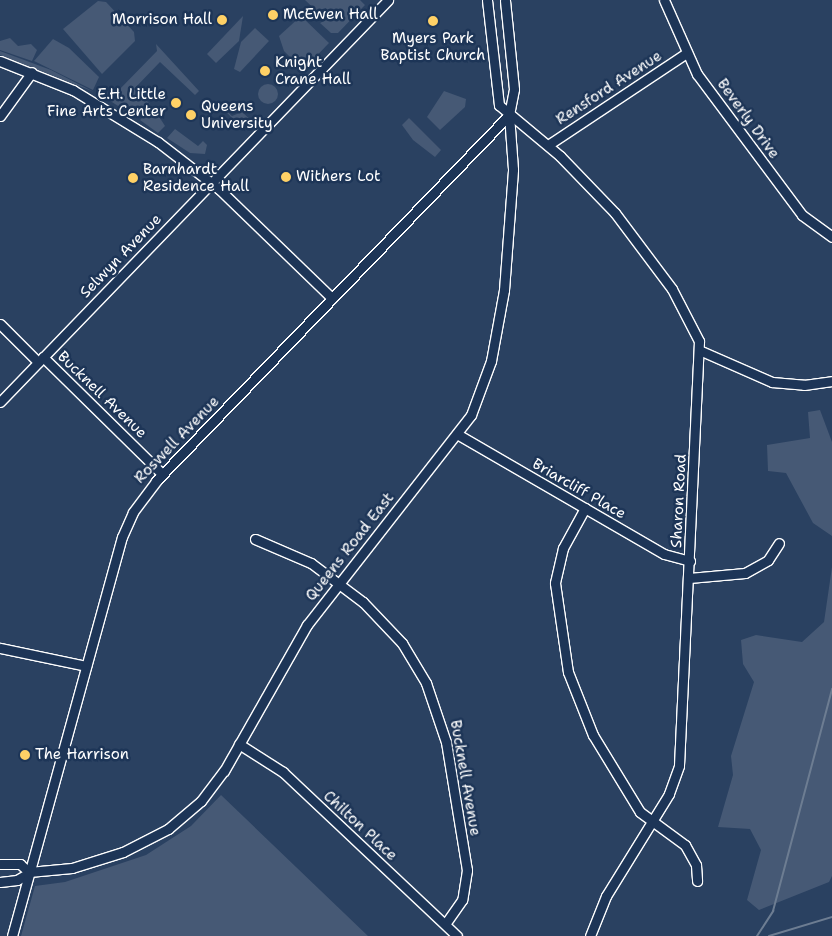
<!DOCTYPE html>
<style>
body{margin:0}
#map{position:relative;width:832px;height:936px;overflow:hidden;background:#2a4161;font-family:"Shantell Sans",sans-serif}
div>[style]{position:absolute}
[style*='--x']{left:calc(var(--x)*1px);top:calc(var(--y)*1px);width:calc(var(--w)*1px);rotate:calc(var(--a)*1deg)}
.green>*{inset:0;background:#465975}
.round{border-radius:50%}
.stream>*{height:2px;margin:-1px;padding:0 1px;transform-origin:1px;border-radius:1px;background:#6d7d92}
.roads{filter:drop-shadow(1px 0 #fff) drop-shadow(-1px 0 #fff) drop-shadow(0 1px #fff) drop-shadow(0 -1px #fff)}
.minor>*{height:9px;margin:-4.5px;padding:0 4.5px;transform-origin:4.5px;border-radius:4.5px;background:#1d3557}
.dots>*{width:14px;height:14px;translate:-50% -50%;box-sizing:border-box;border:2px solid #1d3557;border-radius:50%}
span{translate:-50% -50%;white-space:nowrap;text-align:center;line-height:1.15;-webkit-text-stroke:5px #1d3557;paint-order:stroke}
.poi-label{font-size:15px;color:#fff}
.left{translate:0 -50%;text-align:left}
.right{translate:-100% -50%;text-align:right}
.street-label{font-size:15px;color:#fff}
</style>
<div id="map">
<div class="green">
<div style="clip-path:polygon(305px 0,360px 0,365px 5px,338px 33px,331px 33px,320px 23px,326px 20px)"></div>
<div style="clip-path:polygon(98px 1px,106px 2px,134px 32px,135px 41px,102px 74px,63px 29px)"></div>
<div style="clip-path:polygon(243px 16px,239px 41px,216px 63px,207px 54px)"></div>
<div style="clip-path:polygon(301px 16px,329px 43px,303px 70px,284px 51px,279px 36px)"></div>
<div style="clip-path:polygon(255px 28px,269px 41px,240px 72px,234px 69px,241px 42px)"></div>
<div style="clip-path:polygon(10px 38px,18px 46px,31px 44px,37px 50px,32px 61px,0 50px,0 41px)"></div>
<div style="clip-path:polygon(53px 39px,69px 48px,99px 77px,93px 90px,34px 61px)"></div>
<div style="clip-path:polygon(156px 44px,199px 91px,195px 95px,160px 62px,134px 89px,150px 104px,137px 118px,104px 97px,110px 89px,116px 93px,157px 51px)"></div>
<div style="clip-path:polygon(0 51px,51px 70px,94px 92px,0 55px)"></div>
<div class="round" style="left:258px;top:84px;width:20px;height:20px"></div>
<div style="clip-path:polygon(444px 91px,466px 99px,465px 107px,440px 130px,427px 117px)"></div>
<div style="clip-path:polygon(219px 104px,232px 116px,242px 112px,253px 122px,242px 129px)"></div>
<div style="clip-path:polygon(153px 107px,165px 126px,158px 133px,140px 120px)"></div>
<div style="clip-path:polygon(409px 118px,441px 150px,435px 157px,413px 140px,402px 125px)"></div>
<div style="clip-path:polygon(175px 129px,198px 146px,203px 141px,207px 145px,205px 154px,190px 153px,167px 138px)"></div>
<div style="clip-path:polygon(820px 410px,832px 442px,832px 536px,813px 523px,786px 473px,768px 471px,767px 445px,810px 438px,808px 412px)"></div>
<div style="clip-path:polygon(832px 567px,832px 876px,829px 882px,759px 910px,747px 900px,761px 850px,750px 829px,718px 827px,733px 775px,731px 756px,754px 682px,743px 664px,741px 640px,756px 635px,802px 642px,824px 622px)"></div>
<div style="clip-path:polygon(221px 795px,368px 936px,21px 936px,35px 886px,65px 882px,146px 855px,191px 826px)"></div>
</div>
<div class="stream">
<div style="--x:757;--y:936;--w:30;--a:-57"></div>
<div style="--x:773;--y:911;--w:230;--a:-75.1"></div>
<div style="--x:769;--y:936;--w:66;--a:-16.8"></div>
</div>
<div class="roads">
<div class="minor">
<div style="--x:487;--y:0;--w:106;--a:83.5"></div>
<div style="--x:499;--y:105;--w:80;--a:39.9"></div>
<div style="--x:560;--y:156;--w:79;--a:46"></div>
<div style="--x:615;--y:213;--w:95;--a:53.1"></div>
<div style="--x:672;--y:289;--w:59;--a:62.6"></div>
<div style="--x:699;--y:341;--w:425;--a:92.7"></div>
<div style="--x:679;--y:766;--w:30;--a:110"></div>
<div style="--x:669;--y:794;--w:120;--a:121.7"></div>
<div style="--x:606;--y:896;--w:43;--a:111.8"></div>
<div style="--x:664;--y:0;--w:81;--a:66"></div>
<div style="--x:697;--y:74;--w:176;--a:53.3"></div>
<div style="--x:802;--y:215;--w:37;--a:36"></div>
<div style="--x:0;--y:61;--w:79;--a:21.7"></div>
<div style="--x:73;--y:90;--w:100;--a:31.5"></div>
<div style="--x:158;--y:142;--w:77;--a:37.6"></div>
<div style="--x:219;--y:189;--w:157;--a:44"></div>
<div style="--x:0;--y:116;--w:54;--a:-54"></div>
<div style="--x:548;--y:145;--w:164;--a:-33.6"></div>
<div style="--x:0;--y:324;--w:54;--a:45"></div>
<div style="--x:699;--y:350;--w:80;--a:23.7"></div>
<div style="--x:772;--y:382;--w:32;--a:5"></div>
<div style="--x:804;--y:385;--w:28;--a:-8"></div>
<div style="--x:43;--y:357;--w:167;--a:44.5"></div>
<div style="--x:0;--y:402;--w:559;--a:-46.02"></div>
<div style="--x:457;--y:434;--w:239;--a:30.1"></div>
<div style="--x:664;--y:554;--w:27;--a:15"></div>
<div style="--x:585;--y:508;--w:46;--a:118.8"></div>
<div style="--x:563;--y:548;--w:36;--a:103"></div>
<div style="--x:555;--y:583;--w:90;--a:81.7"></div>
<div style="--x:568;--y:672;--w:68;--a:68.4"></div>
<div style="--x:593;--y:735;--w:90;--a:58.6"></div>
<div style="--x:640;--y:812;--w:56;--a:36.3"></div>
<div style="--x:685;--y:845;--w:23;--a:61"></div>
<div style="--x:696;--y:865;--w:16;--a:86"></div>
<div style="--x:255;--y:539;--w:61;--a:23.2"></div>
<div style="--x:311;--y:563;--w:65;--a:36.9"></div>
<div style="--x:363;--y:602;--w:57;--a:46.4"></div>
<div style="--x:402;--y:643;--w:47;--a:59"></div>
<div style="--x:426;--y:683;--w:62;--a:71.3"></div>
<div style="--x:446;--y:742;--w:130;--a:80.7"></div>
<div style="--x:467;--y:870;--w:30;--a:99"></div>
<div style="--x:462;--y:900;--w:29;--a:125"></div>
<div style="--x:689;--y:578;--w:56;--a:-5.1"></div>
<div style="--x:745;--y:573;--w:26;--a:-29"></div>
<div style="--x:768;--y:560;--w:20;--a:-57"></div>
<div style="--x:0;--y:648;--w:88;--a:11.8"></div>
<div style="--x:239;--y:744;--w:52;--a:32.5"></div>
<div style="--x:283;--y:772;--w:239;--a:43.3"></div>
<div style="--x:0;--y:864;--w:20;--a:0"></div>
<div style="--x:20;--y:864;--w:12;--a:42"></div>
<div style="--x:29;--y:872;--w:43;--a:-5.3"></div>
<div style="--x:72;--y:868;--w:53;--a:-17.4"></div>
<div style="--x:123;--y:852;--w:51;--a:-27.1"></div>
<div style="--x:168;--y:829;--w:43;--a:-40.3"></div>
<div style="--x:201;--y:801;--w:38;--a:-53"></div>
<div style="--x:224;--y:771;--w:168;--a:-60.4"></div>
<div style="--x:307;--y:625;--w:266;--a:-52"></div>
<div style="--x:471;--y:415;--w:58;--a:-69.7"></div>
<div style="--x:491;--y:361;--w:72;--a:-79.6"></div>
<div style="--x:504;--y:290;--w:121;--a:-85.7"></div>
<div style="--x:513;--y:169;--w:54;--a:-94.2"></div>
<div style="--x:0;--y:882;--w:17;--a:-7"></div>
<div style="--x:17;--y:880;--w:14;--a:-30"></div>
<div style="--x:12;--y:936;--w:414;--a:-74.6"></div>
<div style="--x:122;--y:537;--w:27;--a:-66"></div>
<div style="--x:133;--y:512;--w:39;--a:-53"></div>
<div style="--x:156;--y:481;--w:508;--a:-46.04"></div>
<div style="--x:509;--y:115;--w:26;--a:-79"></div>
<div style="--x:514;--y:89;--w:89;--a:-95.8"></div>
</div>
</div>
<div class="dots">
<div style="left:273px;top:15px;background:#ffd166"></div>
<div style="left:222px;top:20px;background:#ffd166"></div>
<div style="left:433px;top:21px;background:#ffd166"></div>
<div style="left:265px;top:71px;background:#ffd166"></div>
<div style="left:176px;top:103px;background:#ffd166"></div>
<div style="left:191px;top:115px;background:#ffd166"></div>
<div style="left:286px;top:177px;background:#ffd166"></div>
<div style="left:133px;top:178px;background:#ffd166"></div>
<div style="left:25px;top:755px;background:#ffd166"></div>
</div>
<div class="poi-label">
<span class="left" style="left:283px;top:15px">McEwen Hall</span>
<span class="right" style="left:212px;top:20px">Morrison Hall</span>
<span style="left:433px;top:47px">Myers Park<br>Baptist Church</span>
<span class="left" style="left:275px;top:71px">Knight<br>Crane Hall</span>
<span class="right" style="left:166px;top:103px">E.H. Little<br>Fine Arts Center</span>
<span class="left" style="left:201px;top:115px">Queens<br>University</span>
<span class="left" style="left:143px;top:178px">Barnhardt<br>Residence Hall</span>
<span class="left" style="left:296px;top:177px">Withers Lot</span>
<span class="left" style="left:35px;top:755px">The Harrison</span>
</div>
<div class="street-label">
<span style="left:609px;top:88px;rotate:-33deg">Rensford Avenue</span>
<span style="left:748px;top:119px;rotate:54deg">Beverly Drive</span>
<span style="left:121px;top:256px;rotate:-46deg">Selwyn Avenue</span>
<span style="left:102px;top:395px;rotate:44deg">Bucknell Avenue</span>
<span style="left:177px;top:440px;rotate:-46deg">Roswell Avenue</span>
<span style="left:579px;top:489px;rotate:30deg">Briarcliff Place</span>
<span style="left:679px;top:501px;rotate:-87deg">Sharon Road</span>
<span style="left:350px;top:547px;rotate:-52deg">Queens Road East</span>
<span style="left:465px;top:778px;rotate:80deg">Bucknell Avenue</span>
<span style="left:360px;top:826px;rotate:43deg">Chilton Place</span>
</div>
</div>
